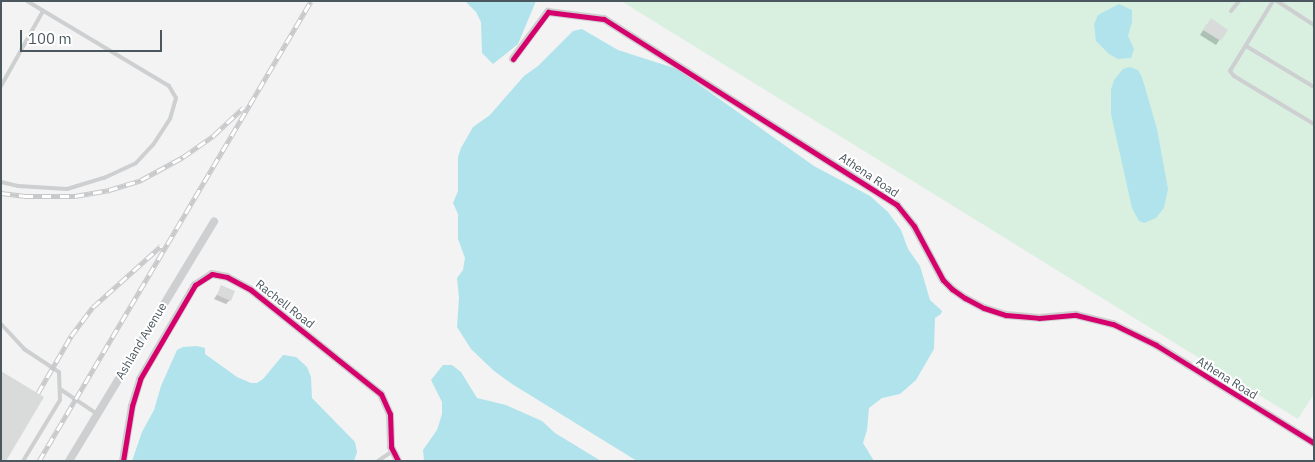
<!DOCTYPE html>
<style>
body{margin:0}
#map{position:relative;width:1315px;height:462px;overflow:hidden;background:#f3f3f3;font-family:"IBM Plex Sans",sans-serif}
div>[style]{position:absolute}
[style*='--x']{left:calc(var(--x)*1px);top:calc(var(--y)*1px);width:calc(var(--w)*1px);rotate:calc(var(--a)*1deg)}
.green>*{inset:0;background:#d9f0e1}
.water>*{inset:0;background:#b0e3eb}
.shadow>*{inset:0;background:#0003}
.building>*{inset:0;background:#d9dbdb}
.service>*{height:4px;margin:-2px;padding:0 2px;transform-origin:2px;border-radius:2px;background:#cdcfd1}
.minor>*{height:8px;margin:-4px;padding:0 4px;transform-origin:4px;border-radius:4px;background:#cdcfd1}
.rail>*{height:5px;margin-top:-2.5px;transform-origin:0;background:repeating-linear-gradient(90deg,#fff 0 9px,#c8c9cb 0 18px);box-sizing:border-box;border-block:1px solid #c8c9cb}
.cycleway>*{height:5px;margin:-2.5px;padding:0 2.5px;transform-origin:2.5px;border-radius:2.5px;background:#d6006c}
span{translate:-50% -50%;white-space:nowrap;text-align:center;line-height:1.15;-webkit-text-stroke:4px #fff;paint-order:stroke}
.street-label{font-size:12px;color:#4b575f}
.frame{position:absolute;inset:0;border:2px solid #4b575f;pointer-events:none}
.scale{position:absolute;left:20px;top:30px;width:142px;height:22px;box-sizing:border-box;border:2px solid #4b575f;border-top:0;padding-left:6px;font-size:15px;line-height:18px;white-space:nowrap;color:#4b575f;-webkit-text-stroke:4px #fff;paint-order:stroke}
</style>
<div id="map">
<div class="green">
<div style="clip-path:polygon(621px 1px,1314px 1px,1314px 394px,1298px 419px)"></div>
</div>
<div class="water">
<div style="clip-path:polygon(465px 1px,536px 1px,518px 44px,493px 64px,482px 53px,481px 22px,476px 12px)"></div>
<div style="clip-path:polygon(1119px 4px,1132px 10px,1132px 22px,1128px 36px,1134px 49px,1131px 58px,1118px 59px,1109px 54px,1096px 41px,1094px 24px,1098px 15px)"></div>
<div style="clip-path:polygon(582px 29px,618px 50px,677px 69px,814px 166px,870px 196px,888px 212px,901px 230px,908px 249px,920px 266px,930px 300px,942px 311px,941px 314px,935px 318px,934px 349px,916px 380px,900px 394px,882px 398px,869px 408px,867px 430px,863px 443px,874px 461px,637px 461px,512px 384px,494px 371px,471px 349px,457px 327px,459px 298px,457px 278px,463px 270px,465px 258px,458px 239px,458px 214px,453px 203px,458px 191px,458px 157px,461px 148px,473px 127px,490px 115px,524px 76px,538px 66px,573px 31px)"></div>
<div style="clip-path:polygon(1130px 67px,1138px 70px,1142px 77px,1157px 129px,1168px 189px,1164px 208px,1156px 218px,1144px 223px,1139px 221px,1132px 208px,1111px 114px,1111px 89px,1114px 80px,1123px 69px)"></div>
<div style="clip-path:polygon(197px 346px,205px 348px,205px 354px,237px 377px,251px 383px,257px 383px,263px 379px,283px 355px,296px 357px,307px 367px,311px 377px,312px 398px,355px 442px,357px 452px,354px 461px,132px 461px,142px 432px,154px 410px,161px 386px,177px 350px,183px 347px)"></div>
<div style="clip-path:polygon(443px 365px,452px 365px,461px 372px,477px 398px,506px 405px,542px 421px,555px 433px,601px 461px,424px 461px,423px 450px,437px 430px,442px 414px,442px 402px,431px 380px)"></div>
</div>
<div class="shadow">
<div style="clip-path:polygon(1207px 24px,1226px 30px,1216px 45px,1200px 35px)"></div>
<div style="clip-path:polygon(222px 287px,230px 300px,226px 304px,214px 299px)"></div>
</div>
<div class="building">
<div style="clip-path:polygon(1211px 18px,1228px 30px,1221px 41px,1203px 30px)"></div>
<div style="clip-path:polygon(221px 285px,235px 291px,231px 301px,217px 295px)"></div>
<div style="clip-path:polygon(1px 371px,44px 397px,6px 461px,1px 461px)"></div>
</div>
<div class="service">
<div style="--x:1273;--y:1;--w:82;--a:121.6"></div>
<div style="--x:1230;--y:71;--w:6;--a:51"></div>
<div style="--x:1234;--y:76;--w:93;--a:31"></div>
<div style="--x:1277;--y:1;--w:44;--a:33"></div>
<div style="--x:1231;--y:11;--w:13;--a:-51"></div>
<div style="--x:1246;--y:46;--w:79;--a:31.1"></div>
<div style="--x:1;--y:86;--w:86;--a:-60.8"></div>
<div style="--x:1;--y:182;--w:17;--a:13"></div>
<div style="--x:18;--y:186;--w:49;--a:3.5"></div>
<div style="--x:67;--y:189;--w:39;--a:-17"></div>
<div style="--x:104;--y:178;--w:35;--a:-25"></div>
<div style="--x:136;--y:163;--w:25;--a:-47"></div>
<div style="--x:153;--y:145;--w:31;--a:-57"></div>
<div style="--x:170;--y:119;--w:22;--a:-74"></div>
<div style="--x:176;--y:98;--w:14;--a:-120"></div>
<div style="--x:169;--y:86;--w:165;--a:-149.1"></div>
<div style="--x:1;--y:324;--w:34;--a:47"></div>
<div style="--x:24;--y:349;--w:42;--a:33.3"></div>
<div style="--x:59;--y:372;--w:28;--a:88"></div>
<div style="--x:60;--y:400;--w:71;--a:121.2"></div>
<div style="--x:60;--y:389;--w:45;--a:34"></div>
<div style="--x:378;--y:461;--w:18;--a:-34"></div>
</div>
<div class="minor">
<div style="--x:513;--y:59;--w:59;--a:-53.3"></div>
<div style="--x:548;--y:12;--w:56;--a:7.1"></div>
<div style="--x:604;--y:19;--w:347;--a:32.4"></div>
<div style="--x:897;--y:205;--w:27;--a:51"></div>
<div style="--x:914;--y:226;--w:61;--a:61.8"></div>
<div style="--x:943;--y:280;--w:13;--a:45"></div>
<div style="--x:952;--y:289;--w:16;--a:35"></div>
<div style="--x:965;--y:298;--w:21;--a:28"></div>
<div style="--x:984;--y:308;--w:23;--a:18"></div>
<div style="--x:1006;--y:315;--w:33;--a:5"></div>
<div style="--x:1039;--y:318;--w:37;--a:-5"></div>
<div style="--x:1076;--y:315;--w:38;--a:14"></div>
<div style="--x:1113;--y:324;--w:48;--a:26"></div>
<div style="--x:1156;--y:345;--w:186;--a:31.8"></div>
<div style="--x:69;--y:461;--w:280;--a:-58.8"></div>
<div style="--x:123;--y:461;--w:56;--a:-80.7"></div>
<div style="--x:132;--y:406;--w:28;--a:-73"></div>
<div style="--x:140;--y:379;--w:109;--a:-59.7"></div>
<div style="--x:195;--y:285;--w:20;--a:-33"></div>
<div style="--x:212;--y:274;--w:15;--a:11"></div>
<div style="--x:227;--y:277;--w:27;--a:28"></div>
<div style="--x:251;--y:290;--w:166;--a:38.7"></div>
<div style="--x:381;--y:394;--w:22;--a:66"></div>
<div style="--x:390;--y:414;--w:33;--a:88"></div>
<div style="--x:391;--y:447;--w:16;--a:63"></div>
</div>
<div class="rail">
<div style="--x:1;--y:193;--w:23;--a:7"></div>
<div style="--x:24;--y:196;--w:51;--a:0"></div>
<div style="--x:75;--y:196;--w:35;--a:-10"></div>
<div style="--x:109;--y:190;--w:34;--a:-17"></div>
<div style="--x:141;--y:180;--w:48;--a:-28.7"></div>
<div style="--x:183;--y:157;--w:38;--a:-35"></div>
<div style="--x:214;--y:135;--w:40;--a:-43"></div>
<div style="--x:38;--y:393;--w:66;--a:-59.9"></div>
<div style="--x:71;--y:336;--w:36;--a:-53"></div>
<div style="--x:93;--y:307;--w:91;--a:-41.9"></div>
<div style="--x:39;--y:461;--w:534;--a:-59.4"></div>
</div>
<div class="cycleway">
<div style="--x:513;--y:59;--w:59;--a:-53.3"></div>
<div style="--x:548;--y:12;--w:56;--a:7.1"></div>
<div style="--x:604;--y:19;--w:347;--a:32.4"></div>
<div style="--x:897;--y:205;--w:27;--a:51"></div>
<div style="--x:914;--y:226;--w:61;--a:61.8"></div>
<div style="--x:943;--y:280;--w:13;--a:45"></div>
<div style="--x:952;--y:289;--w:16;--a:35"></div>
<div style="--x:965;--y:298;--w:21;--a:28"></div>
<div style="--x:984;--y:308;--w:23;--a:18"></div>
<div style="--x:1006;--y:315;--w:33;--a:5"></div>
<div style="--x:1039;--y:318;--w:37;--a:-5"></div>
<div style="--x:1076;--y:315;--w:38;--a:14"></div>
<div style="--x:1113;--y:324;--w:48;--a:26"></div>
<div style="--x:1156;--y:345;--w:186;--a:31.8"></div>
<div style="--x:123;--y:461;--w:56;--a:-80.7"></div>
<div style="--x:132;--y:406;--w:28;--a:-73"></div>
<div style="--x:140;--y:379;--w:109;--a:-59.7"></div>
<div style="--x:195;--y:285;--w:20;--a:-33"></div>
<div style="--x:212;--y:274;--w:15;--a:11"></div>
<div style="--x:227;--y:277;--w:27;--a:28"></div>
<div style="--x:251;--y:290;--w:166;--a:38.7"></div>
<div style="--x:381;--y:394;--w:22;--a:66"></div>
<div style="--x:390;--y:414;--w:33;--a:88"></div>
<div style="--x:391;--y:447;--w:16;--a:63"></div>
</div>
<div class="street-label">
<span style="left:869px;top:175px;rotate:34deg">Athena Road</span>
<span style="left:285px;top:304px;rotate:38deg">Rachell Road</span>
<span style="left:141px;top:341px;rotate:-59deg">Ashland Avenue</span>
<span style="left:1227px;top:378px;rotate:32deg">Athena Road</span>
</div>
<div class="frame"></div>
<div class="scale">100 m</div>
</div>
